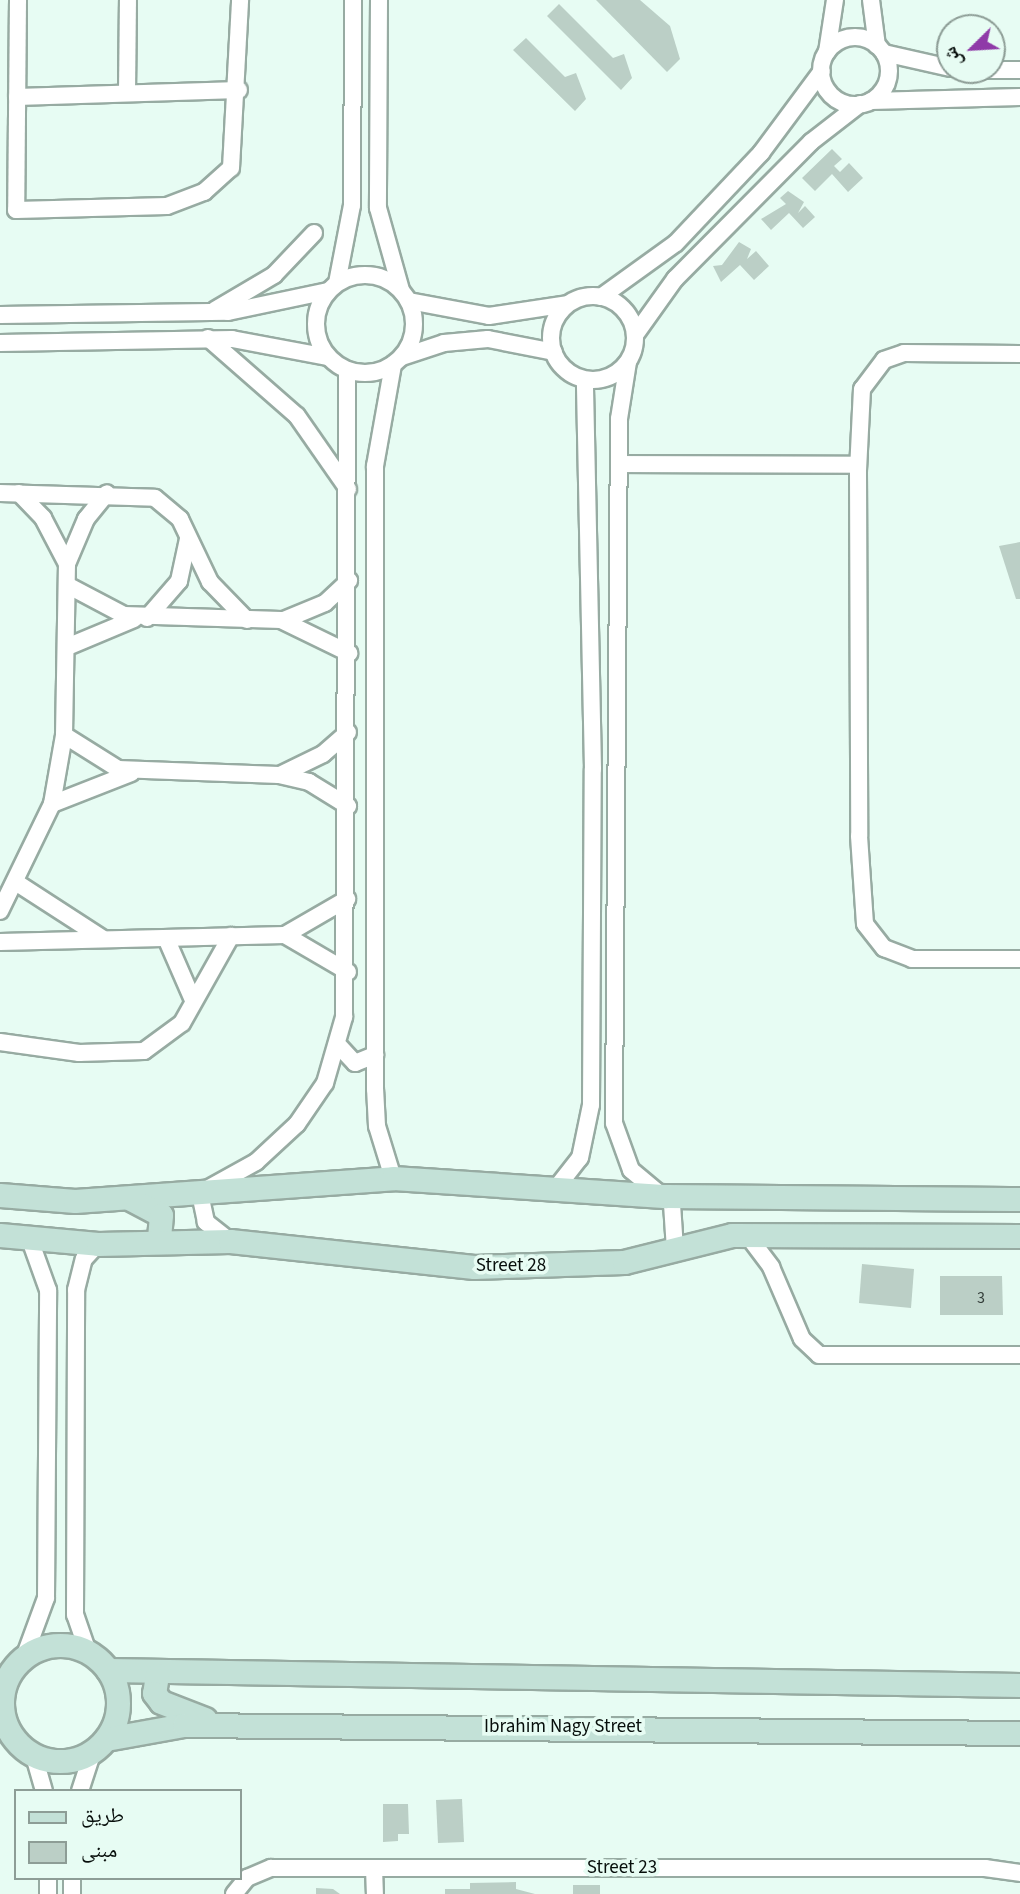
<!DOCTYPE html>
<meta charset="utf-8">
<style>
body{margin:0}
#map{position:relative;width:1020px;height:1894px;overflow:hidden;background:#e7fcf3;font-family:"Source Sans 3","Noto Naskh Arabic",sans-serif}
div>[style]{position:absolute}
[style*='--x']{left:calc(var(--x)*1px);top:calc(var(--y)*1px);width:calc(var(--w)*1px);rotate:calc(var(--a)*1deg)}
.building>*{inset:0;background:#bbcfc6}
.roads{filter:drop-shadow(2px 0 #97aba2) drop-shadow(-2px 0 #97aba2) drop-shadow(0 2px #97aba2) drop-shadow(0 -2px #97aba2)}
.street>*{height:16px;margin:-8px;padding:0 8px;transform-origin:8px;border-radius:8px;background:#fff}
.street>.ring{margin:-8px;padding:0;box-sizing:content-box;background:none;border:16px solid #fff;border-radius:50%}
.secondary>*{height:23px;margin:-11.5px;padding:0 11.5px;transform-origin:11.5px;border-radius:11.5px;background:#c3e1d7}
.secondary>.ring{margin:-11.5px;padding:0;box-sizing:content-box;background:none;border:23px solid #c3e1d7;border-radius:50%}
span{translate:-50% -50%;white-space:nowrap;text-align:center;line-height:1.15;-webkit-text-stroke:7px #e7fcf3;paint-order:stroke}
.number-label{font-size:16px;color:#343e3a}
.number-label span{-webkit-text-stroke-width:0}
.street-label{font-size:19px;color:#070e0b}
.legend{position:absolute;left:14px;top:1789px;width:228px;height:91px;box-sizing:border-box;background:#e7fcf3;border:2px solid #8d9d96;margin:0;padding:9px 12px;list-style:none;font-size:21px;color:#070e0b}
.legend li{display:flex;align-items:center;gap:14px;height:35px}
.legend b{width:35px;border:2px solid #8d9d96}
.north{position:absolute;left:936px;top:14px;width:70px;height:70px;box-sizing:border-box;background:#e7fcf3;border:2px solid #8d9d96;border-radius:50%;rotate:246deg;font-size:19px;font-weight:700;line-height:28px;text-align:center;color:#070e0b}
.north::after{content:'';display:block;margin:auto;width:24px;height:32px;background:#8f3aa8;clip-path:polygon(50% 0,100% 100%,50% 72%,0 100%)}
</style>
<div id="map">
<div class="building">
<div style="clip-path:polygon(596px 0,640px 0,670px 26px,680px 59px,667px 72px)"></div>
<div style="clip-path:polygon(559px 4px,613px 58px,624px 54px,632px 78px,621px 90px,547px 16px)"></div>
<div style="clip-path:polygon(526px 38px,565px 77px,576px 73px,586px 99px,575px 111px,513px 50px)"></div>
<div style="clip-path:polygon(832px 149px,842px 159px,834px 166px,840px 172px,849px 163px,863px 178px,848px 192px,832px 174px,815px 191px,802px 178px)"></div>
<div style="clip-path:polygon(788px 191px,804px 202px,798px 213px,805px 206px,815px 217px,803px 228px,789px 213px,771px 230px,761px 219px,786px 204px,780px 198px)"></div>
<div style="clip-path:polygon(739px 242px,751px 249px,747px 259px,756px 251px,769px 266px,754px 280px,740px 265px,721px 282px,713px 266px,722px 265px)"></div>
<div style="clip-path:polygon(1020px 542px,1020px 599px,1016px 599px,999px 546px)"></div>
<div style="clip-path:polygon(862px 1264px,914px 1269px,911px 1308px,859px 1303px)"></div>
<div style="clip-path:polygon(940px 1276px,1002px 1276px,1003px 1315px,940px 1315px)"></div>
<div style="clip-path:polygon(462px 1799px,464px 1842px,438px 1843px,436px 1800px)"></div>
<div style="clip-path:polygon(383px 1804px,408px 1804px,409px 1834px,398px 1834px,398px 1841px,383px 1842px)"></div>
<div style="clip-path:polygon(516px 1882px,516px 1889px,535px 1894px,445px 1894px,445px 1889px,470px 1889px,470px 1883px)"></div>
<div style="clip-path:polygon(573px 1885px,600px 1885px,600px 1894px,573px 1894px)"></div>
<div style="clip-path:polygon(316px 1888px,333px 1889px,340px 1894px,316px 1894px)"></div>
</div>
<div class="roads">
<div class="street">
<div style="--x:18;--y:0;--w:210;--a:90.5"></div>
<div style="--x:16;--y:210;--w:151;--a:-1.5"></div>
<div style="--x:167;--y:206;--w:40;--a:-21"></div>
<div style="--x:204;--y:192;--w:36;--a:-42"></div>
<div style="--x:231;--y:168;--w:168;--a:-86.9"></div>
<div style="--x:379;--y:0;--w:208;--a:90.3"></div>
<div style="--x:378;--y:208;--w:85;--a:74.3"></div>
<div style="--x:871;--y:0;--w:46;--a:82.6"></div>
<div class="ring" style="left:821px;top:37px;width:52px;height:52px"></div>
<div style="--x:827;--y:52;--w:53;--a:-81.3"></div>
<div style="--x:884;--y:53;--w:68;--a:12.8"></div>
<div style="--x:969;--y:70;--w:51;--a:0"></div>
<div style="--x:127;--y:93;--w:93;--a:-89.4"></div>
<div style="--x:17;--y:97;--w:222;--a:-1.8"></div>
<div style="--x:871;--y:101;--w:149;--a:-1.5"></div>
<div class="ring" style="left:316px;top:275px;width:82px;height:82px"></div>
<div style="--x:337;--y:283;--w:79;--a:-79.1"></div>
<div style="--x:352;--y:205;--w:205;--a:-89.7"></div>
<div class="ring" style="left:551px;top:296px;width:68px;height:68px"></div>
<div style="--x:601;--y:297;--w:92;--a:-35.8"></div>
<div style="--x:676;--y:243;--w:124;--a:-46.6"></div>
<div style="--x:761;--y:153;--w:102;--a:-53.4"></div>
<div style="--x:409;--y:301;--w:81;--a:10.6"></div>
<div style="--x:489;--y:316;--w:79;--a:-8.7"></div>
<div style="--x:215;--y:310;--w:69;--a:-30.7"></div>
<div style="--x:274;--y:275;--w:58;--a:-46.4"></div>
<div style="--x:0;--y:315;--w:228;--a:-0.8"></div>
<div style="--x:228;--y:312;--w:102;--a:-11.9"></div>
<div style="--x:635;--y:335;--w:69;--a:-54.5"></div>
<div style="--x:675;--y:279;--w:193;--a:-45.2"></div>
<div style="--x:811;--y:142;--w:62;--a:-37.8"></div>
<div style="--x:208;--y:338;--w:118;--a:41.2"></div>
<div style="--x:297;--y:416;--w:89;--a:55.1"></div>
<div style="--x:0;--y:343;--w:232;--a:-1"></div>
<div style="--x:232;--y:339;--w:98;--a:10.6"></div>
<div style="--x:1020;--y:354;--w:116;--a:-179.5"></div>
<div style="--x:904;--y:353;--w:21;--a:161"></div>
<div style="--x:884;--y:360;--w:36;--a:127"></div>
<div style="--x:862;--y:389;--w:83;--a:92.8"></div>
<div style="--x:858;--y:472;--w:364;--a:89.8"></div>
<div style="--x:859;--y:836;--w:88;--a:86.1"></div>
<div style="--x:865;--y:924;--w:31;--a:52"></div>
<div style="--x:884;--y:948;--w:30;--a:21"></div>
<div style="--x:912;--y:959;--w:108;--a:0"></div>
<div style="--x:402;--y:357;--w:44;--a:-18.4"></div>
<div style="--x:444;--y:343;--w:44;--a:-5.2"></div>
<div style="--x:488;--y:339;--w:67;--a:11.1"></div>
<div style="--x:628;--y:362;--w:58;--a:99"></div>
<div style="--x:619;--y:419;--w:704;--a:90.41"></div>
<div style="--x:614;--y:1123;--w:50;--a:70.1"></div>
<div style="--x:631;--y:1170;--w:53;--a:39.7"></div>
<div style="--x:672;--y:1204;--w:45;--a:86.2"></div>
<div style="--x:619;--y:464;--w:239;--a:0.2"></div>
<div style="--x:0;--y:493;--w:155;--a:1.8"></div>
<div style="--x:155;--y:498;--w:33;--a:40"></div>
<div style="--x:180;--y:519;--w:70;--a:64.5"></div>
<div style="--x:210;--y:582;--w:53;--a:45.8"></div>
<div style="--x:19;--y:493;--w:35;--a:46"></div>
<div style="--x:43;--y:518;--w:52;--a:62.4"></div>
<div style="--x:67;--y:585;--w:64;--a:27.8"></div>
<div style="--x:124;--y:615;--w:157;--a:1.8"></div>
<div style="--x:281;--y:620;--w:76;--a:25.9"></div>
<div style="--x:147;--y:618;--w:49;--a:-49.1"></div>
<div style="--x:179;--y:581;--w:43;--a:-77.9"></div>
<div style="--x:284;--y:620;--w:44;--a:-22.5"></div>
<div style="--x:325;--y:603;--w:33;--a:-43"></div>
<div style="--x:67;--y:647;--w:73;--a:-22.7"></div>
<div style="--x:64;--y:735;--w:64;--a:32.2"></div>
<div style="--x:118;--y:769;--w:161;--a:2.1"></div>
<div style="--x:279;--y:775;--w:31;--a:13"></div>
<div style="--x:309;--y:782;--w:46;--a:31.6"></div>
<div style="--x:280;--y:775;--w:48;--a:-26"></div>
<div style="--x:323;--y:754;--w:33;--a:-41"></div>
<div style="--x:52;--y:804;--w:85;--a:-21.4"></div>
<div style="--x:17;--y:883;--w:101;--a:32.9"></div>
<div style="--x:0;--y:911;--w:119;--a:-64.1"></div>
<div style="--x:52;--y:804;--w:70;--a:-80.1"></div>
<div style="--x:64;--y:735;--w:171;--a:-89"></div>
<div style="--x:67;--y:564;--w:49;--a:-67.1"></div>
<div style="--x:86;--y:519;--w:33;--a:-51"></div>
<div style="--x:285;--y:935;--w:73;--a:30.4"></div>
<div style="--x:166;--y:938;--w:68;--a:66.5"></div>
<div style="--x:0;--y:942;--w:285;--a:-1.4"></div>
<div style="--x:285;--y:935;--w:72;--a:-30.1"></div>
<div style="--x:0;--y:1042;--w:80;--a:7.9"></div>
<div style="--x:79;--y:1053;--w:65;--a:-1.8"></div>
<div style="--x:144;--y:1051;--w:47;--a:-36.4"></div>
<div style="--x:182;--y:1023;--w:100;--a:-60.6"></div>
<div style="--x:340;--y:1047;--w:22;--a:47"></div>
<div style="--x:355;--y:1063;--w:22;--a:-22"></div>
<div style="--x:393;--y:1178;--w:54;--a:-107.1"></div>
<div style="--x:377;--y:1126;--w:37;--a:-93"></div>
<div style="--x:375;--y:1089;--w:623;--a:-90"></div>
<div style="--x:375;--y:466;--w:103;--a:-79.9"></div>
<div style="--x:557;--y:1187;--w:37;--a:-52"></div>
<div style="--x:580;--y:1158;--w:54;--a:-78.3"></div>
<div style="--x:591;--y:1105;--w:336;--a:-89.7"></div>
<div style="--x:593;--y:769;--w:389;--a:-91.2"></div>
<div style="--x:748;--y:1236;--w:39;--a:53"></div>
<div style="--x:771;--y:1267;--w:78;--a:66.7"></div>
<div style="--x:802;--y:1339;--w:23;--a:43"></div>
<div style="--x:819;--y:1355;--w:201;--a:0"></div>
<div style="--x:230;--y:1241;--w:31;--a:-142"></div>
<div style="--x:206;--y:1222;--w:30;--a:-102"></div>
<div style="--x:200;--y:1193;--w:64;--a:-29"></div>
<div style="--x:256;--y:1162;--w:56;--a:-42.8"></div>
<div style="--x:297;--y:1124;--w:50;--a:-55.7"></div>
<div style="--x:325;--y:1083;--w:69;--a:-73.9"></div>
<div style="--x:344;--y:1017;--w:647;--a:-89.73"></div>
<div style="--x:88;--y:1652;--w:39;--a:-109"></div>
<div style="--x:75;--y:1615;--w:325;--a:-89.8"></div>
<div style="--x:76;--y:1290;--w:32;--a:-76"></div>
<div style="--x:84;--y:1259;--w:21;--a:-47"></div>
<div style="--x:25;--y:1655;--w:61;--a:-69.8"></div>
<div style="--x:46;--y:1598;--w:308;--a:-89.6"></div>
<div style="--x:48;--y:1290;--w:53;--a:-109.8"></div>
<div style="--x:34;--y:1756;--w:36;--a:74"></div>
<div style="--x:80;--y:1791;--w:42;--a:-72"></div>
<div style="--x:374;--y:1868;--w:26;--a:88"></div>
<div style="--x:48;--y:1894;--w:16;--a:-90"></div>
<div style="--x:72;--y:1894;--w:16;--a:-90"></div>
<div style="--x:234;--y:1894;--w:21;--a:-51"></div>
<div style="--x:247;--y:1878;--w:26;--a:-23"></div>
<div style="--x:271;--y:1868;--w:714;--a:0"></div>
<div style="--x:985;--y:1868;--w:35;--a:8"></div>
</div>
<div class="secondary">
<div style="--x:0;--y:1195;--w:75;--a:4.6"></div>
<div style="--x:75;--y:1201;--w:319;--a:-4.1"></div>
<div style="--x:393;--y:1178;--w:274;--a:3.8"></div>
<div style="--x:666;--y:1196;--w:354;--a:0.5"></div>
<div style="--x:129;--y:1198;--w:36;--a:28"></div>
<div style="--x:161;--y:1215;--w:24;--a:95"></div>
<div style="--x:0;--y:1235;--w:98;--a:5.2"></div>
<div style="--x:98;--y:1244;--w:132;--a:-1.3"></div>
<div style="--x:230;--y:1241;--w:245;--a:6.1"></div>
<div style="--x:474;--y:1267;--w:150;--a:-1.9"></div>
<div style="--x:624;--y:1262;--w:111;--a:-14"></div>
<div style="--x:732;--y:1235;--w:288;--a:0.2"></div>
<div class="ring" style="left:2px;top:1645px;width:93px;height:93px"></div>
<div style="--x:108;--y:1670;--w:912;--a:0.94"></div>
<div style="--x:157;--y:1675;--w:18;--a:99"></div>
<div style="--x:154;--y:1693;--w:11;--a:52"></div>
<div style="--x:161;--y:1702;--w:47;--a:21.1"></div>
<div style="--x:106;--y:1739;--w:79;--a:-10.2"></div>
<div style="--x:184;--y:1725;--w:836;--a:0.55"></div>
</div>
</div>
<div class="number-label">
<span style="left:981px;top:1298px">3</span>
</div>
<div class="street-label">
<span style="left:511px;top:1266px">Street 28</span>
<span style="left:563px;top:1727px">Ibrahim Nagy Street</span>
<span style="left:622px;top:1868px">Street 23</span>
</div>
<ul class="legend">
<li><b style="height:9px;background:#c3e1d7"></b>طريق</li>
<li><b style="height:19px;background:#bbcfc6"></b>مبنى</li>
</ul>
<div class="north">ش</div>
</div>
